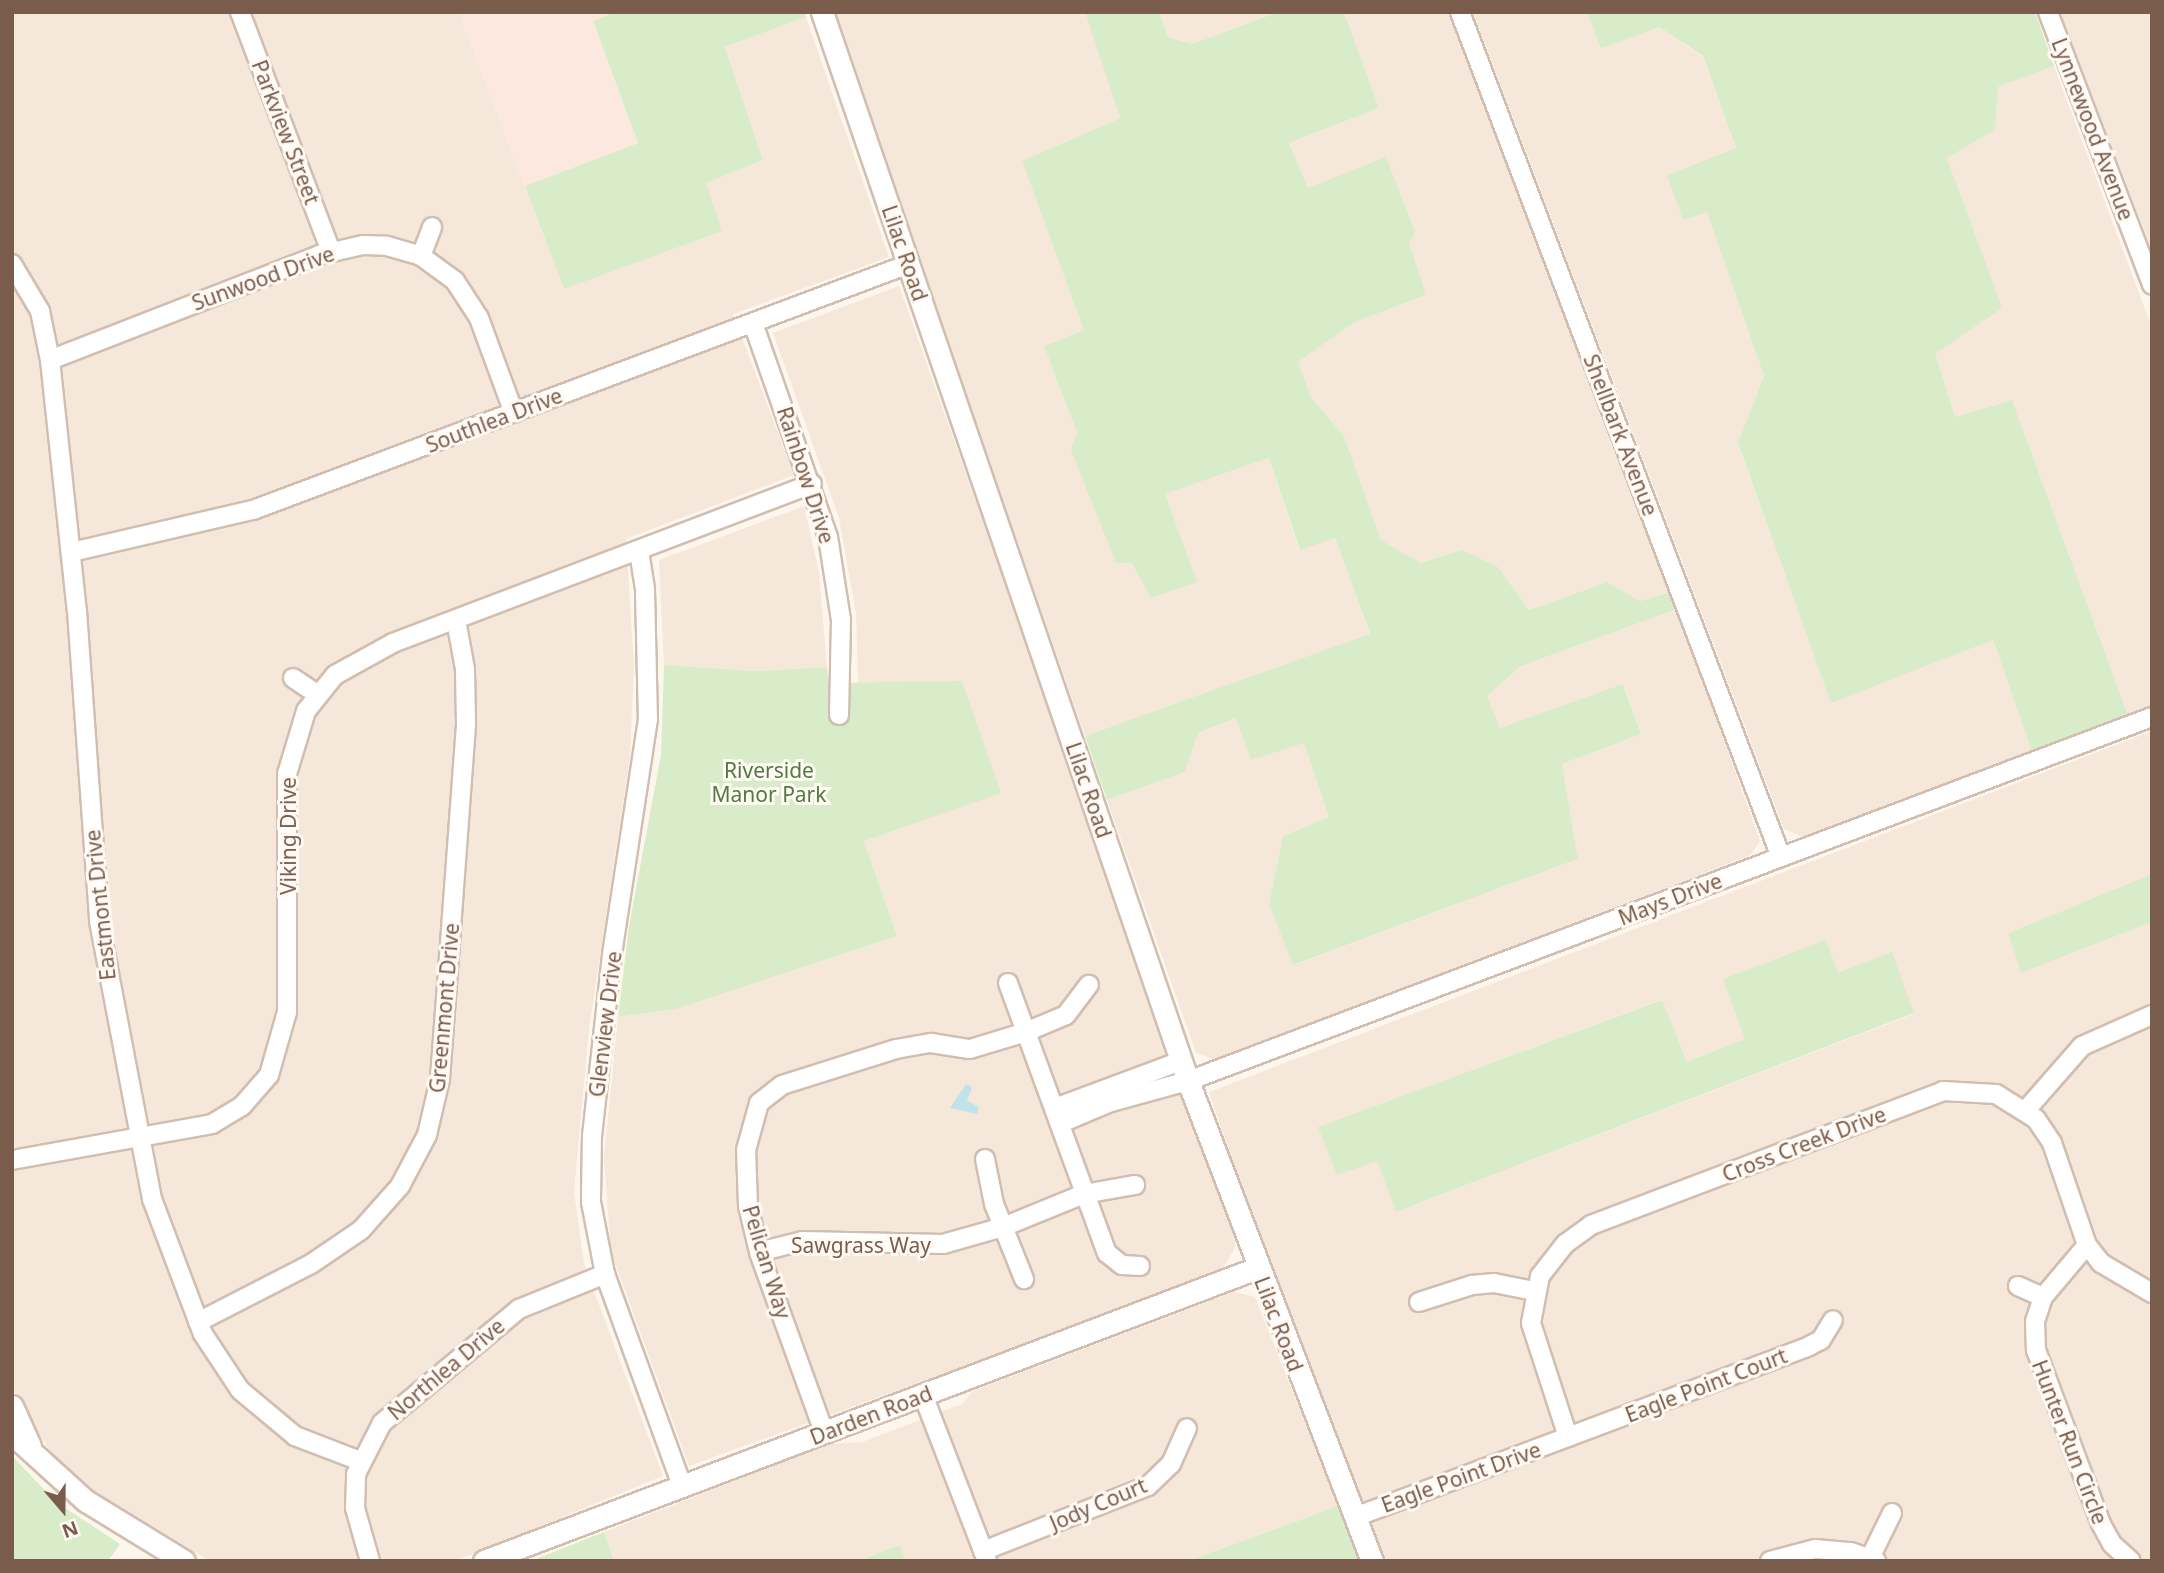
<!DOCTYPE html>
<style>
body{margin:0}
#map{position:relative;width:2164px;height:1573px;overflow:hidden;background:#fdf6ec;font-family:"Noto Sans",sans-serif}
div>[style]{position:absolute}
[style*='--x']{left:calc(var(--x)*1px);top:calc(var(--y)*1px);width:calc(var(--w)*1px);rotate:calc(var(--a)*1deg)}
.residential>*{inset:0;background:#f5e8da}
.commercial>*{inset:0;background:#fde8e0}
.green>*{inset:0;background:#d8ecc9}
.water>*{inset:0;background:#bfe3e8}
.roads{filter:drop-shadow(2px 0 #d1beb0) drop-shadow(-2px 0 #d1beb0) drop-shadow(0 2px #d1beb0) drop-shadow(0 -2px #d1beb0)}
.minor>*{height:18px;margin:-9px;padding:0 9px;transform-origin:9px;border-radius:9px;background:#fff}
.tertiary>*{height:21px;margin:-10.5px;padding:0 10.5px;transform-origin:10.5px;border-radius:10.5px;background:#fff}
span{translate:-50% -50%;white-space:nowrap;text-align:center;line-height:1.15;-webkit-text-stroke:6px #fffaf3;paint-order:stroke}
.street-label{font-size:21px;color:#7a5c4d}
.park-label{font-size:21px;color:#537a41}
.frame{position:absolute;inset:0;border:14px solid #7a5c4d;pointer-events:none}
.north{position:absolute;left:28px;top:1475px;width:70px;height:70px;-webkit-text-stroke:5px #fffaf3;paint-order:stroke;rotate:160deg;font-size:19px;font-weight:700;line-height:28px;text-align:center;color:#7a5c4d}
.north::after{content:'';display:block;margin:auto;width:24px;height:32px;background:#7a5c4d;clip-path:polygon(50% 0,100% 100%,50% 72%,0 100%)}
</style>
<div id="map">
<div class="residential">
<div style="clip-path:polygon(12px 12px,459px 12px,564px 289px,706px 182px,763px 160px,725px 47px,806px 17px,889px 257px,733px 314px,794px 475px,626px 539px,634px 666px,630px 756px,589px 1029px,574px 1192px,584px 1264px,663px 1476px,455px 1561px,210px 1561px,81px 1483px,55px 1459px,17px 1399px,12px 1382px)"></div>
<div style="clip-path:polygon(833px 12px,1085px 12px,1120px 118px,1022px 161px,1085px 330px,1044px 346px,1132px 563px,1196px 582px,1165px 494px,1269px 458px,1299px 549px,1335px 538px,1370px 635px,1085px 736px)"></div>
<div style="clip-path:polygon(1159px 12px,1278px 12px,1192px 44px,1168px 37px)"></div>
<div style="clip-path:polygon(1344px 12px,1450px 12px,1671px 592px,1640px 601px,1607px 582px,1529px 610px,1498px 567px,1421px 563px,1381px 540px,1344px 436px,1311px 397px,1298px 362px,1355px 322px,1426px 295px,1308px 188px,1289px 143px,1379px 108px)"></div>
<div style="clip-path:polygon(1473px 12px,1587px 12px,1601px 49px,1659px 27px,1703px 57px,1736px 148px,1667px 175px,1707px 211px,1764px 376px,1738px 444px,1831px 702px,1993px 640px,2032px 752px,1806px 838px,1784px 829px)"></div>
<div style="clip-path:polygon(2060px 12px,2152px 12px,2152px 250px)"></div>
<div style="clip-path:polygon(2054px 66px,2152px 328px,2152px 706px,2128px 715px,2012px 400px,1955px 417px,1934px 354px,2001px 308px,1947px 158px,1995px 130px,1998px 87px)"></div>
<div style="clip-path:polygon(899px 286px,1236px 1230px,1235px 1248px,1224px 1266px,1203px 1280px,689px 1466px,611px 1252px,604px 1157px,618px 1017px,676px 1009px,897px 936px,864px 841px,962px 681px,858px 684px,856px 614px,839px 518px,773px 333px)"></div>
<div style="clip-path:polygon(804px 506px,819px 572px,827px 667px,756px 671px,664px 665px,659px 560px)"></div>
<div style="clip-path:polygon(1677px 609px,1760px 841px,1751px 855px,1215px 1060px,1196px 1053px,1107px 800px,1185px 772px,1198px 733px,1236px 718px,1304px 742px,1329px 817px,1283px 836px,1269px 904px,1294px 965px,1578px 859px,1562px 764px,1641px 734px,1624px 685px,1500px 728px,1487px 696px,1521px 666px)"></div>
<div style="clip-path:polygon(evenodd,2152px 731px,2152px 874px,2008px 933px,2021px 973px,2152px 922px,2152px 1561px,1384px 1561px,1267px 1261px,1209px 1092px,2152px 731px,1826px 940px,1837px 973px,1914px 1014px,1396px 1212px,1377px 1160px,1319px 1127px,1661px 1000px,1687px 1062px,1745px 1039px,1826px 940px)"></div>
<div style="clip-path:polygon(1234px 1292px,1255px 1297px,1338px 1506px,1188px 1561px,906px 1561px,900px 1545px,858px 1561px,614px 1561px,604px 1532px,829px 1444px,862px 1442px,962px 1404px,973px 1391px)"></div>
</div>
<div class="commercial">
<div style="clip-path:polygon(459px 12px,615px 12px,593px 21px,638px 143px,525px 186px)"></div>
</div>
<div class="green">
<div style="clip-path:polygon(615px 12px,805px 12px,806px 17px,725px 47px,763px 160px,706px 183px,722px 231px,564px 289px,525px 186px,638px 143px,593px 21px)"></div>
<div style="clip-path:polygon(1085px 12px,1159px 12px,1168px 37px,1192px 44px,1278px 12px,1344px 12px,1379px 108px,1289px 143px,1308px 188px,1386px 157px,1415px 232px,1409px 243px,1426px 295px,1355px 322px,1298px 362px,1311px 397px,1344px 436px,1381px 540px,1421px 563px,1462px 550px,1498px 567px,1529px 610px,1607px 582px,1640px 601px,1671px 592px,1677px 609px,1521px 666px,1487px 696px,1500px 728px,1623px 684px,1641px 734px,1562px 764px,1578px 859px,1293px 965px,1269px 904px,1283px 836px,1329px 817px,1304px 743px,1251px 760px,1236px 718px,1198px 733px,1185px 772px,1107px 800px,1085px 736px,1370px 634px,1335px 538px,1300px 550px,1269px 458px,1165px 494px,1197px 582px,1151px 598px,1132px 563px,1116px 563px,1071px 450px,1077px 432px,1044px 346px,1084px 330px,1022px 161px,1120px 118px)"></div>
<div style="clip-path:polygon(1587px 12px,2035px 12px,2054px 66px,1998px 87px,1995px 130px,1947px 158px,2002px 308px,1935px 354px,1955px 417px,2012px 400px,2128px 715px,2032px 752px,1993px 640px,1831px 703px,1738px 443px,1764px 376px,1707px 212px,1683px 220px,1667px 175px,1736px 148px,1703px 56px,1659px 27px,1601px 49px)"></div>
<div style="clip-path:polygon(664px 665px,756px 671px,827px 667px,828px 683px,962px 681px,1001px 793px,864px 841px,897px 936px,676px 1009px,618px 1017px,629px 926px,661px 755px)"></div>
<div style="clip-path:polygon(2152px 874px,2152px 922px,2021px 973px,2008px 933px)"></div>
<div style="clip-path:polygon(1826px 940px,1838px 973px,1892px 952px,1914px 1013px,1396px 1212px,1377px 1161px,1337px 1175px,1318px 1127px,1662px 1000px,1687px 1062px,1745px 1039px,1723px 979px)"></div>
<div style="clip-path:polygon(12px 1456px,56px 1502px,120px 1544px,108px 1561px,12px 1561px)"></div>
<div style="clip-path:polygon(1338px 1506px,1360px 1561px,1188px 1561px)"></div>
<div style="clip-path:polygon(604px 1532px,614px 1561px,531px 1561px)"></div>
<div style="clip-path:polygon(900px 1545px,906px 1561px,858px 1561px)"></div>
</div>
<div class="water">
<div style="clip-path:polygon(966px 1084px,972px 1087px,967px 1101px,979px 1107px,977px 1114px,950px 1108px)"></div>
</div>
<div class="roads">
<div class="minor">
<div style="--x:240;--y:12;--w:256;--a:69.2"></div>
<div style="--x:1460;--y:12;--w:904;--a:69.2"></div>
<div style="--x:2048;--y:12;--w:292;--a:69.1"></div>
<div style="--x:421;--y:256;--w:31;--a:-69"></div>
<div style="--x:12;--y:264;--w:55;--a:59.2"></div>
<div style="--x:40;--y:311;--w:50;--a:78.5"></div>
<div style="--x:50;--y:360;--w:252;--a:83.9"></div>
<div style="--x:77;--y:611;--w:311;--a:85.9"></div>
<div style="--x:99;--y:921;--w:283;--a:79.2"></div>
<div style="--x:152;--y:1199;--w:144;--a:69.3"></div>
<div style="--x:203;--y:1334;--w:67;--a:56.5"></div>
<div style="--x:240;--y:1390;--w:72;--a:39.9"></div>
<div style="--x:295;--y:1436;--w:70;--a:21"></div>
<div style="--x:753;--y:323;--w:227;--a:70.7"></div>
<div style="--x:828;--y:537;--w:84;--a:81.1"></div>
<div style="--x:841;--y:620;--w:95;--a:91.2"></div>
<div style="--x:50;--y:360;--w:289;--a:-21.3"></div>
<div style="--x:319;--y:255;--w:45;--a:-12.8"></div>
<div style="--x:363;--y:245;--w:24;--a:2"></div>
<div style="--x:387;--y:246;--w:35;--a:16"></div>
<div style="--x:421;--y:256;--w:42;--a:36.3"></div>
<div style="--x:455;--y:281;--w:44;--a:57"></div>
<div style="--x:479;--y:318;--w:101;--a:69.8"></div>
<div style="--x:639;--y:551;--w:39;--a:81"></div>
<div style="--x:645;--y:590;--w:129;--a:88.7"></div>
<div style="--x:648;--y:719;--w:239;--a:98.7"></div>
<div style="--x:612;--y:955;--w:181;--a:96.3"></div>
<div style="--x:592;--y:1135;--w:67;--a:90.9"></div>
<div style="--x:591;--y:1202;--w:73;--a:79"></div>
<div style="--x:605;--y:1274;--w:226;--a:70"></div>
<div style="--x:72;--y:552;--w:186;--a:-13.1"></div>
<div style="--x:253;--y:510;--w:701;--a:-20.56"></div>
<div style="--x:293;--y:678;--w:29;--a:34"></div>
<div style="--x:1008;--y:983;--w:288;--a:69.9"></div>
<div style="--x:1107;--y:1253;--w:19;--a:39"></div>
<div style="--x:1122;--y:1265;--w:18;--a:3"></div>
<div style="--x:1055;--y:1108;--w:134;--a:-20.5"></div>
<div style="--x:2026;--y:1110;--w:85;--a:-48.8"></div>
<div style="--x:2082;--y:1046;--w:77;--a:-23.9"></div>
<div style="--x:1061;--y:1123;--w:54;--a:-22.8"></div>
<div style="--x:1111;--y:1102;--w:80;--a:-15.3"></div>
<div style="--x:1188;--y:1081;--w:1030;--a:-20.69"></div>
<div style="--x:985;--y:1159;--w:46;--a:78.7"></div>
<div style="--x:994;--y:1204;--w:81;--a:68.2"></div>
<div style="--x:12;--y:1160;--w:203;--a:-10.2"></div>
<div style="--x:212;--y:1124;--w:35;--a:-31"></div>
<div style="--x:242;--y:1106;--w:41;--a:-48.9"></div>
<div style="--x:269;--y:1075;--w:66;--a:-74.1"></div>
<div style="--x:287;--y:1012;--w:238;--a:-90"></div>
<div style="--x:287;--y:774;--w:66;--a:-73.2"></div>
<div style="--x:306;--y:711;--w:46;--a:-51.1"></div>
<div style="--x:335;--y:675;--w:66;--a:-28.9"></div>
<div style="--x:393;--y:643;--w:448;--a:-20.8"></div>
<div style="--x:2087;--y:1245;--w:68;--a:130.2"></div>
<div style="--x:2043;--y:1297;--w:26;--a:108"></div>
<div style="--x:2035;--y:1322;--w:28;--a:88"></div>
<div style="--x:2036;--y:1350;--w:186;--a:69.5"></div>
<div style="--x:2101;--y:1524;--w:23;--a:61"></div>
<div style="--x:2112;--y:1544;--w:25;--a:42"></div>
<div style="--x:759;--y:1252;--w:44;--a:-14.3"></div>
<div style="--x:802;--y:1241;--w:141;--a:1.2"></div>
<div style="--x:943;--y:1244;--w:62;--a:-15.8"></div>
<div style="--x:1003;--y:1227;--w:87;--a:-22.2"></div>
<div style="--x:1084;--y:1194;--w:52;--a:-10"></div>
<div style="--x:2018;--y:1286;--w:27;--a:24"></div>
<div style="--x:1419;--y:1302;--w:56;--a:-17.8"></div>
<div style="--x:1472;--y:1285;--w:22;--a:-5"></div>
<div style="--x:1494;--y:1283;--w:41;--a:11.3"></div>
<div style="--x:198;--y:1322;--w:127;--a:-27.2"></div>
<div style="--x:311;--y:1264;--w:60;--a:-34.2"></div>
<div style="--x:361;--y:1230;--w:59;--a:-48.4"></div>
<div style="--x:400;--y:1186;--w:58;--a:-62.1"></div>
<div style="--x:427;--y:1135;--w:57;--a:-76.9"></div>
<div style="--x:440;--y:1079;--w:357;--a:-85.8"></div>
<div style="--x:466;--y:723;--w:54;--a:-91.1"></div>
<div style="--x:465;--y:669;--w:50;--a:-100.4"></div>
<div style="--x:923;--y:1395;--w:178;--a:68.9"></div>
<div style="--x:824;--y:1432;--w:191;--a:-109.9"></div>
<div style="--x:759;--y:1252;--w:47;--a:-103.4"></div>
<div style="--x:748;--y:1206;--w:56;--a:-92"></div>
<div style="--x:746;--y:1150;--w:49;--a:-74.5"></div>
<div style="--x:759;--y:1103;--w:29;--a:-38"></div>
<div style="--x:782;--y:1085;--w:120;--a:-17.5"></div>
<div style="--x:896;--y:1049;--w:36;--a:-10"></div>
<div style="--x:931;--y:1043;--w:39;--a:9"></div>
<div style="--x:970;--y:1049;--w:59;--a:-16.9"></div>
<div style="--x:1026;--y:1032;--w:43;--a:-23"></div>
<div style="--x:1066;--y:1015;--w:38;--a:-53"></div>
<div style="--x:1568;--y:1437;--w:120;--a:-108"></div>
<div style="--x:1531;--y:1323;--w:48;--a:-79.2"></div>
<div style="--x:1540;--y:1276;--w:41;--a:-52"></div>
<div style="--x:1565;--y:1244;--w:32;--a:-36"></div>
<div style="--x:1591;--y:1225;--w:377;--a:-20.8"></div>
<div style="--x:1943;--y:1091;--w:53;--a:3.2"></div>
<div style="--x:1996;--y:1094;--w:47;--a:32"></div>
<div style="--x:2036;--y:1119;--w:29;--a:56"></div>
<div style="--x:2052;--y:1143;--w:108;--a:71.1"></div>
<div style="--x:2087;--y:1245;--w:23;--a:52"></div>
<div style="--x:2101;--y:1263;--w:59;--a:30.5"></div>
<div style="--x:1355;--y:1517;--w:485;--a:-20.6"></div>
<div style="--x:1809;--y:1346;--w:13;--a:-27"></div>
<div style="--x:1821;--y:1340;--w:23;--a:-59"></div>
<div style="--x:983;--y:1551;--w:177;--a:-21.5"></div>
<div style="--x:1148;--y:1486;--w:32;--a:-44"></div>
<div style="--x:1171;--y:1464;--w:39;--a:-66"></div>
<div style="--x:1870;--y:1558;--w:50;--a:-63.9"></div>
<div style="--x:370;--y:1561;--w:55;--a:-105.8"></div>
<div style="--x:355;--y:1508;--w:34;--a:-88"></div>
<div style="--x:356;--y:1474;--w:57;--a:-63"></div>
<div style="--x:382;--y:1423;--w:178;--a:-39.8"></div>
<div style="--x:519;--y:1309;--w:93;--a:-22.1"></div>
<div style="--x:1770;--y:1561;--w:47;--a:-14.9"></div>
<div style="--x:1815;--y:1549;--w:36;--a:5"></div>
<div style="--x:1851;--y:1552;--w:27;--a:20"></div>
</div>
<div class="tertiary">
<div style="--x:822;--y:12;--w:1130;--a:71.1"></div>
<div style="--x:1188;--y:1081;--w:514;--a:69.03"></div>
<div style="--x:12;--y:1406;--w:44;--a:65.8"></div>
<div style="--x:12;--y:1434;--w:100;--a:42.2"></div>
<div style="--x:86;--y:1501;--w:115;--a:31.5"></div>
<div style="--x:484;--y:1561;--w:827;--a:-20.76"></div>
</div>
</div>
<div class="street-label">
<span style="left:2093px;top:129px;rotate:69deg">Lynnewood Avenue</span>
<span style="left:286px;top:132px;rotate:69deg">Parkview Street</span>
<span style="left:905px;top:253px;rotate:71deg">Lilac Road</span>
<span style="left:263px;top:278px;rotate:-20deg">Sunwood Drive</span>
<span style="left:494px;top:420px;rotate:-21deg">Southlea Drive</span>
<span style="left:1621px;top:435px;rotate:69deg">Shellbark Avenue</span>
<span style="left:806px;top:475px;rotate:72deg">Rainbow Drive</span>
<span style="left:1089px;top:790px;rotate:71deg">Lilac Road</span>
<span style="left:288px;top:836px;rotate:-90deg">Viking Drive</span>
<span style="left:1670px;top:899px;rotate:-21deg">Mays Drive</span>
<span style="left:100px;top:905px;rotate:-96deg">Eastmont Drive</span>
<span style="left:444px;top:1008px;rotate:-85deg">Greenmont Drive</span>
<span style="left:605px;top:1024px;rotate:-83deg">Glenview Drive</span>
<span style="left:1804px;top:1144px;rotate:-21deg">Cross Creek Drive</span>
<span style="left:861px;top:1245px">Sawgrass Way</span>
<span style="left:767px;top:1262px;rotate:73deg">Pelican Way</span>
<span style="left:1279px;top:1324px;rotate:69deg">Lilac Road</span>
<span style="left:446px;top:1369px;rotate:-40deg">Northlea Drive</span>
<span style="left:1706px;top:1385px;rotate:-21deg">Eagle Point Court</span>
<span style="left:871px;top:1415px;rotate:-21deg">Darden Road</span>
<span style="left:2070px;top:1442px;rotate:69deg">Hunter Run Circle</span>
<span style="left:1461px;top:1477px;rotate:-20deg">Eagle Point Drive</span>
<span style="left:1098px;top:1504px;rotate:-23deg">Jody Court</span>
</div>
<div class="park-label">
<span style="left:769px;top:782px">Riverside<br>Manor Park</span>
</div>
<div class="frame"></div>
<div class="north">N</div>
</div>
